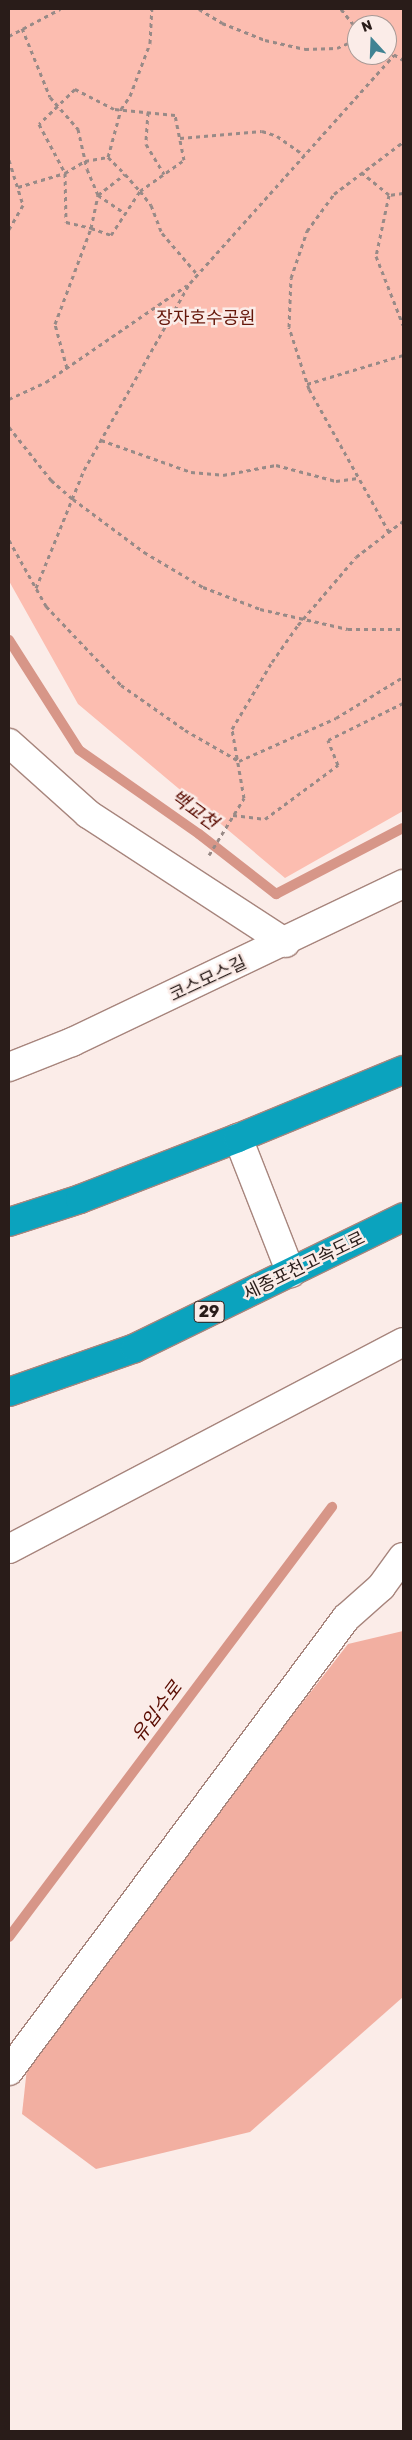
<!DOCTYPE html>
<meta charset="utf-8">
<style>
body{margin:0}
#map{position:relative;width:412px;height:2440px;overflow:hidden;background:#fbece8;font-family:Rubik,"Noto Sans KR",sans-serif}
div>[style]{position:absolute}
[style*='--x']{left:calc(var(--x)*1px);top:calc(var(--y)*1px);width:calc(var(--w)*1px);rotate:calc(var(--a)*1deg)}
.green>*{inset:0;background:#fcbdb0}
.forest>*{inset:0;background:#f2afa1}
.stream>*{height:10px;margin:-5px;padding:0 5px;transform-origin:5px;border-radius:5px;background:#d79688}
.path>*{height:3px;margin-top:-1.5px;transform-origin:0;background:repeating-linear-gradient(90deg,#988a87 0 4px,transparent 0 8px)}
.roads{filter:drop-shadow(1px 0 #a7857d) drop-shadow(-1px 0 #a7857d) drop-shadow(0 1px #a7857d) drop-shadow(0 -1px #a7857d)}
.minor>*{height:28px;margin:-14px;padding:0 14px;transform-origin:14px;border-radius:14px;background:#fff}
.highway>*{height:28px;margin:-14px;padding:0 14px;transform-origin:14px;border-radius:14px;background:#0ba3be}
span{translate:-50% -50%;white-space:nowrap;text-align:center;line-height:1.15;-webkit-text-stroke:5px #fbece8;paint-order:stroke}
.shield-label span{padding:1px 4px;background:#fbece8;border:1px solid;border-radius:4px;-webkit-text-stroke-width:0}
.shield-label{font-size:16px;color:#291c19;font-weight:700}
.park-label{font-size:18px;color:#65170a}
.street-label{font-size:18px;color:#291c19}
.water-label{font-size:19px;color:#590b00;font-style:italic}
.frame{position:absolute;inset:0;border:10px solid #291c19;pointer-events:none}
.north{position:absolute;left:347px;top:15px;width:50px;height:50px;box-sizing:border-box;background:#fbece8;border:1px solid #a79995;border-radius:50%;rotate:340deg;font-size:14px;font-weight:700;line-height:20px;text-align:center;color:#291c19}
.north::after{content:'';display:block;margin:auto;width:18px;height:22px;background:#408393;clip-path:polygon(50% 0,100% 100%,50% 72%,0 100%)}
</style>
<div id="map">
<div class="green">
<div style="clip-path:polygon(evenodd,9px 9px,403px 9px,403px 811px,285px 878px,78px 704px,9px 581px,9px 9px,357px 25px,387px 25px,387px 55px,357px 55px,357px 25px)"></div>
</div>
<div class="forest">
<div style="clip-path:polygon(403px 1631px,403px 1997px,250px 2132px,96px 2169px,22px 2114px,27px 2068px,134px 1919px,348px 1644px)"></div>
</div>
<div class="stream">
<div style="--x:9;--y:640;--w:130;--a:57.5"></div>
<div style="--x:79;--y:750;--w:146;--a:35"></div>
<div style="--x:199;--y:834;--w:98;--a:37.9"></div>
<div style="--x:276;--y:894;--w:143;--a:-27.5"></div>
<div style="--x:9;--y:1937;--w:538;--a:-53.09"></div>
</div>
<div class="path">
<div style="--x:199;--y:9;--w:27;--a:31"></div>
<div style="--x:222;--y:23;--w:46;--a:21.6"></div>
<div style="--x:265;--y:40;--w:41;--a:12.7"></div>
<div style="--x:305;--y:49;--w:32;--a:-2"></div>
<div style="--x:337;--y:48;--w:22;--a:-24"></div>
<div style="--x:341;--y:9;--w:26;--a:51"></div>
<div style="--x:22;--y:28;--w:74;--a:67.9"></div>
<div style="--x:50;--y:97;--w:43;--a:48.8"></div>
<div style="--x:78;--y:129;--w:41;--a:77.3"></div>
<div style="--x:87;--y:169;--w:28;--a:67"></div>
<div style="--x:98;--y:195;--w:32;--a:34"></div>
<div style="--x:9;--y:36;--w:58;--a:-27.9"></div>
<div style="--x:387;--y:50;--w:19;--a:32"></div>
<div style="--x:148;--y:112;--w:32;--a:94"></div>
<div style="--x:146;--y:144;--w:35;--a:59"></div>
<div style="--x:180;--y:138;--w:82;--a:-4.9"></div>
<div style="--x:262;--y:131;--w:16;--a:18"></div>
<div style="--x:277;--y:136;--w:33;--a:35"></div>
<div style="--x:108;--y:157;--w:24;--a:45"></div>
<div style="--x:9;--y:160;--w:47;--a:72.7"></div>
<div style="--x:23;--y:205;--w:28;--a:120"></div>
<div style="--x:361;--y:172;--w:36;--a:39"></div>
<div style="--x:18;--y:187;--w:49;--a:-16.6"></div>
<div style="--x:65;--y:173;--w:23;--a:-31"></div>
<div style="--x:85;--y:161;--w:23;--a:-10"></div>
<div style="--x:108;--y:157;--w:50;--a:-74.8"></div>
<div style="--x:121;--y:109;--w:16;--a:-55"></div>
<div style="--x:130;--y:96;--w:57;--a:-69.3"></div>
<div style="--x:150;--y:43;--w:34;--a:-87"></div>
<div style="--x:403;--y:193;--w:14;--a:172"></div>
<div style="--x:389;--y:195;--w:62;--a:102"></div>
<div style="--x:376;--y:256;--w:74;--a:68.6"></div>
<div style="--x:67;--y:368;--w:46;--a:-105.3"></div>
<div style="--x:55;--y:324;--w:103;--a:-69.4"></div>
<div style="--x:91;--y:228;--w:21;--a:19"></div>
<div style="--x:111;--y:235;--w:53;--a:-56.6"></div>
<div style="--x:140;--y:191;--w:54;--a:-35.2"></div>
<div style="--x:184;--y:160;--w:46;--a:-101.3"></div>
<div style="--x:175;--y:115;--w:61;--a:-174.4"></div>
<div style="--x:114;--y:109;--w:44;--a:-152.9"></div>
<div style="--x:75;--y:89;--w:50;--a:135.8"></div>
<div style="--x:39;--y:124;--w:55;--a:62"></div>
<div style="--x:65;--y:173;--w:49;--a:88.8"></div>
<div style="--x:66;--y:222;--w:26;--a:13"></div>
<div style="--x:91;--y:228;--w:34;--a:-78"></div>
<div style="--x:98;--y:195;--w:34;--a:-38"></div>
<div style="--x:125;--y:174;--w:23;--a:49"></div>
<div style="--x:140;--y:191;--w:18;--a:52"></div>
<div style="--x:151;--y:205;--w:30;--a:69"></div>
<div style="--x:162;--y:233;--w:54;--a:49.5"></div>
<div style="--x:307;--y:384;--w:100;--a:-16.8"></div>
<div style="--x:9;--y:399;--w:41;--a:-24.7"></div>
<div style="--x:46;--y:382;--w:171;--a:-34.5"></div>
<div style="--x:9;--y:427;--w:68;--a:51.6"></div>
<div style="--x:51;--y:480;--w:29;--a:41"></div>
<div style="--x:73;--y:499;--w:89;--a:36.7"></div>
<div style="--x:144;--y:552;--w:69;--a:30.7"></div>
<div style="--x:203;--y:587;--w:61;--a:21.1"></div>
<div style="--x:260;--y:609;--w:90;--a:12.8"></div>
<div style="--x:348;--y:629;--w:55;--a:0"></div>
<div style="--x:101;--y:440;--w:96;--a:19.6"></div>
<div style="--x:191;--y:472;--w:32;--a:5"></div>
<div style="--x:223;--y:475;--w:54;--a:-10.7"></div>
<div style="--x:276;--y:465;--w:62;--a:14.9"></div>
<div style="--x:336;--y:481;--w:22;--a:-8"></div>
<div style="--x:389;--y:532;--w:164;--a:-119.2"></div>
<div style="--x:309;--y:389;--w:65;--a:-107.9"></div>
<div style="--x:289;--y:327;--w:49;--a:-87.7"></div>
<div style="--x:291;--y:278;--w:50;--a:-71.2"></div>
<div style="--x:307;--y:231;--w:46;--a:-53.9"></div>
<div style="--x:334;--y:194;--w:86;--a:-37"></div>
<div style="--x:9;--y:540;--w:76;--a:60.7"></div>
<div style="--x:46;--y:606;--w:109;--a:46.5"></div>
<div style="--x:121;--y:685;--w:78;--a:35.1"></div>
<div style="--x:185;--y:730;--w:62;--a:29.9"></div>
<div style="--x:239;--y:761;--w:106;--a:-23.9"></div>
<div style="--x:336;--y:718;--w:79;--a:-31.5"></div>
<div style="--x:36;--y:588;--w:127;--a:-67.9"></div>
<div style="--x:84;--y:470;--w:215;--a:-60.5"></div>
<div style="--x:190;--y:283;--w:306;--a:-48.2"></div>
<div style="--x:233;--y:815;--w:32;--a:7"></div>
<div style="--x:265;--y:819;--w:91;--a:-36.5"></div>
<div style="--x:338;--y:765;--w:27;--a:-112"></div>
<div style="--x:328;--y:740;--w:84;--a:-26.3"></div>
<div style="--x:209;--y:855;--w:67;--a:-58.4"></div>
<div style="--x:244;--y:798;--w:70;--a:-99.9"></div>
<div style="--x:232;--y:729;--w:78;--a:-59.2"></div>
<div style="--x:272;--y:662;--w:45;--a:-54.9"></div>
<div style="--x:298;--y:625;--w:89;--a:-49.5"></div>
<div style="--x:356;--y:557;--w:59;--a:-37.5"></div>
</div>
<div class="roads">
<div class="minor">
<div style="--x:9;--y:743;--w:106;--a:41.9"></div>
<div style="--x:88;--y:814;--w:236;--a:33.1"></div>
<div style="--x:9;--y:1067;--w:68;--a:-21.6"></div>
<div style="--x:72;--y:1042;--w:367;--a:-25.5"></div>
<div style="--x:238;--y:1138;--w:145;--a:68.6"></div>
<div style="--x:9;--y:1549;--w:445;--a:-27.7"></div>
<div style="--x:9;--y:2071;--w:565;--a:-53.35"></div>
<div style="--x:346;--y:1618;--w:47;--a:-41.5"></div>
<div style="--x:381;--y:1587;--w:37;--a:-54"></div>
</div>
<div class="highway">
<div style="--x:9;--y:1222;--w:75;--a:-17.9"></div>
<div style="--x:80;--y:1199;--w:169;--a:-21.1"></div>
<div style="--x:238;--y:1138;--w:178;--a:-22.4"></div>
<div style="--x:9;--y:1392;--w:133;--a:-19.2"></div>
<div style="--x:135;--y:1348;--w:298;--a:-26"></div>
</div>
</div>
<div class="shield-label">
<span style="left:209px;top:1312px">29</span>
</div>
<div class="park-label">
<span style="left:206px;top:318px">장자호수공원</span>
</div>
<div class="street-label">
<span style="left:208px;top:979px;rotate:-25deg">코스모스길</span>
<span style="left:304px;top:1266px;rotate:-26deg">세종포천고속도로</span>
</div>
<div class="water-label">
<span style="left:194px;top:810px;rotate:36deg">백교천</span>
<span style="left:157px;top:1712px;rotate:-53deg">유입수로</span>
</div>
<div class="frame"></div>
<div class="north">N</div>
</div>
